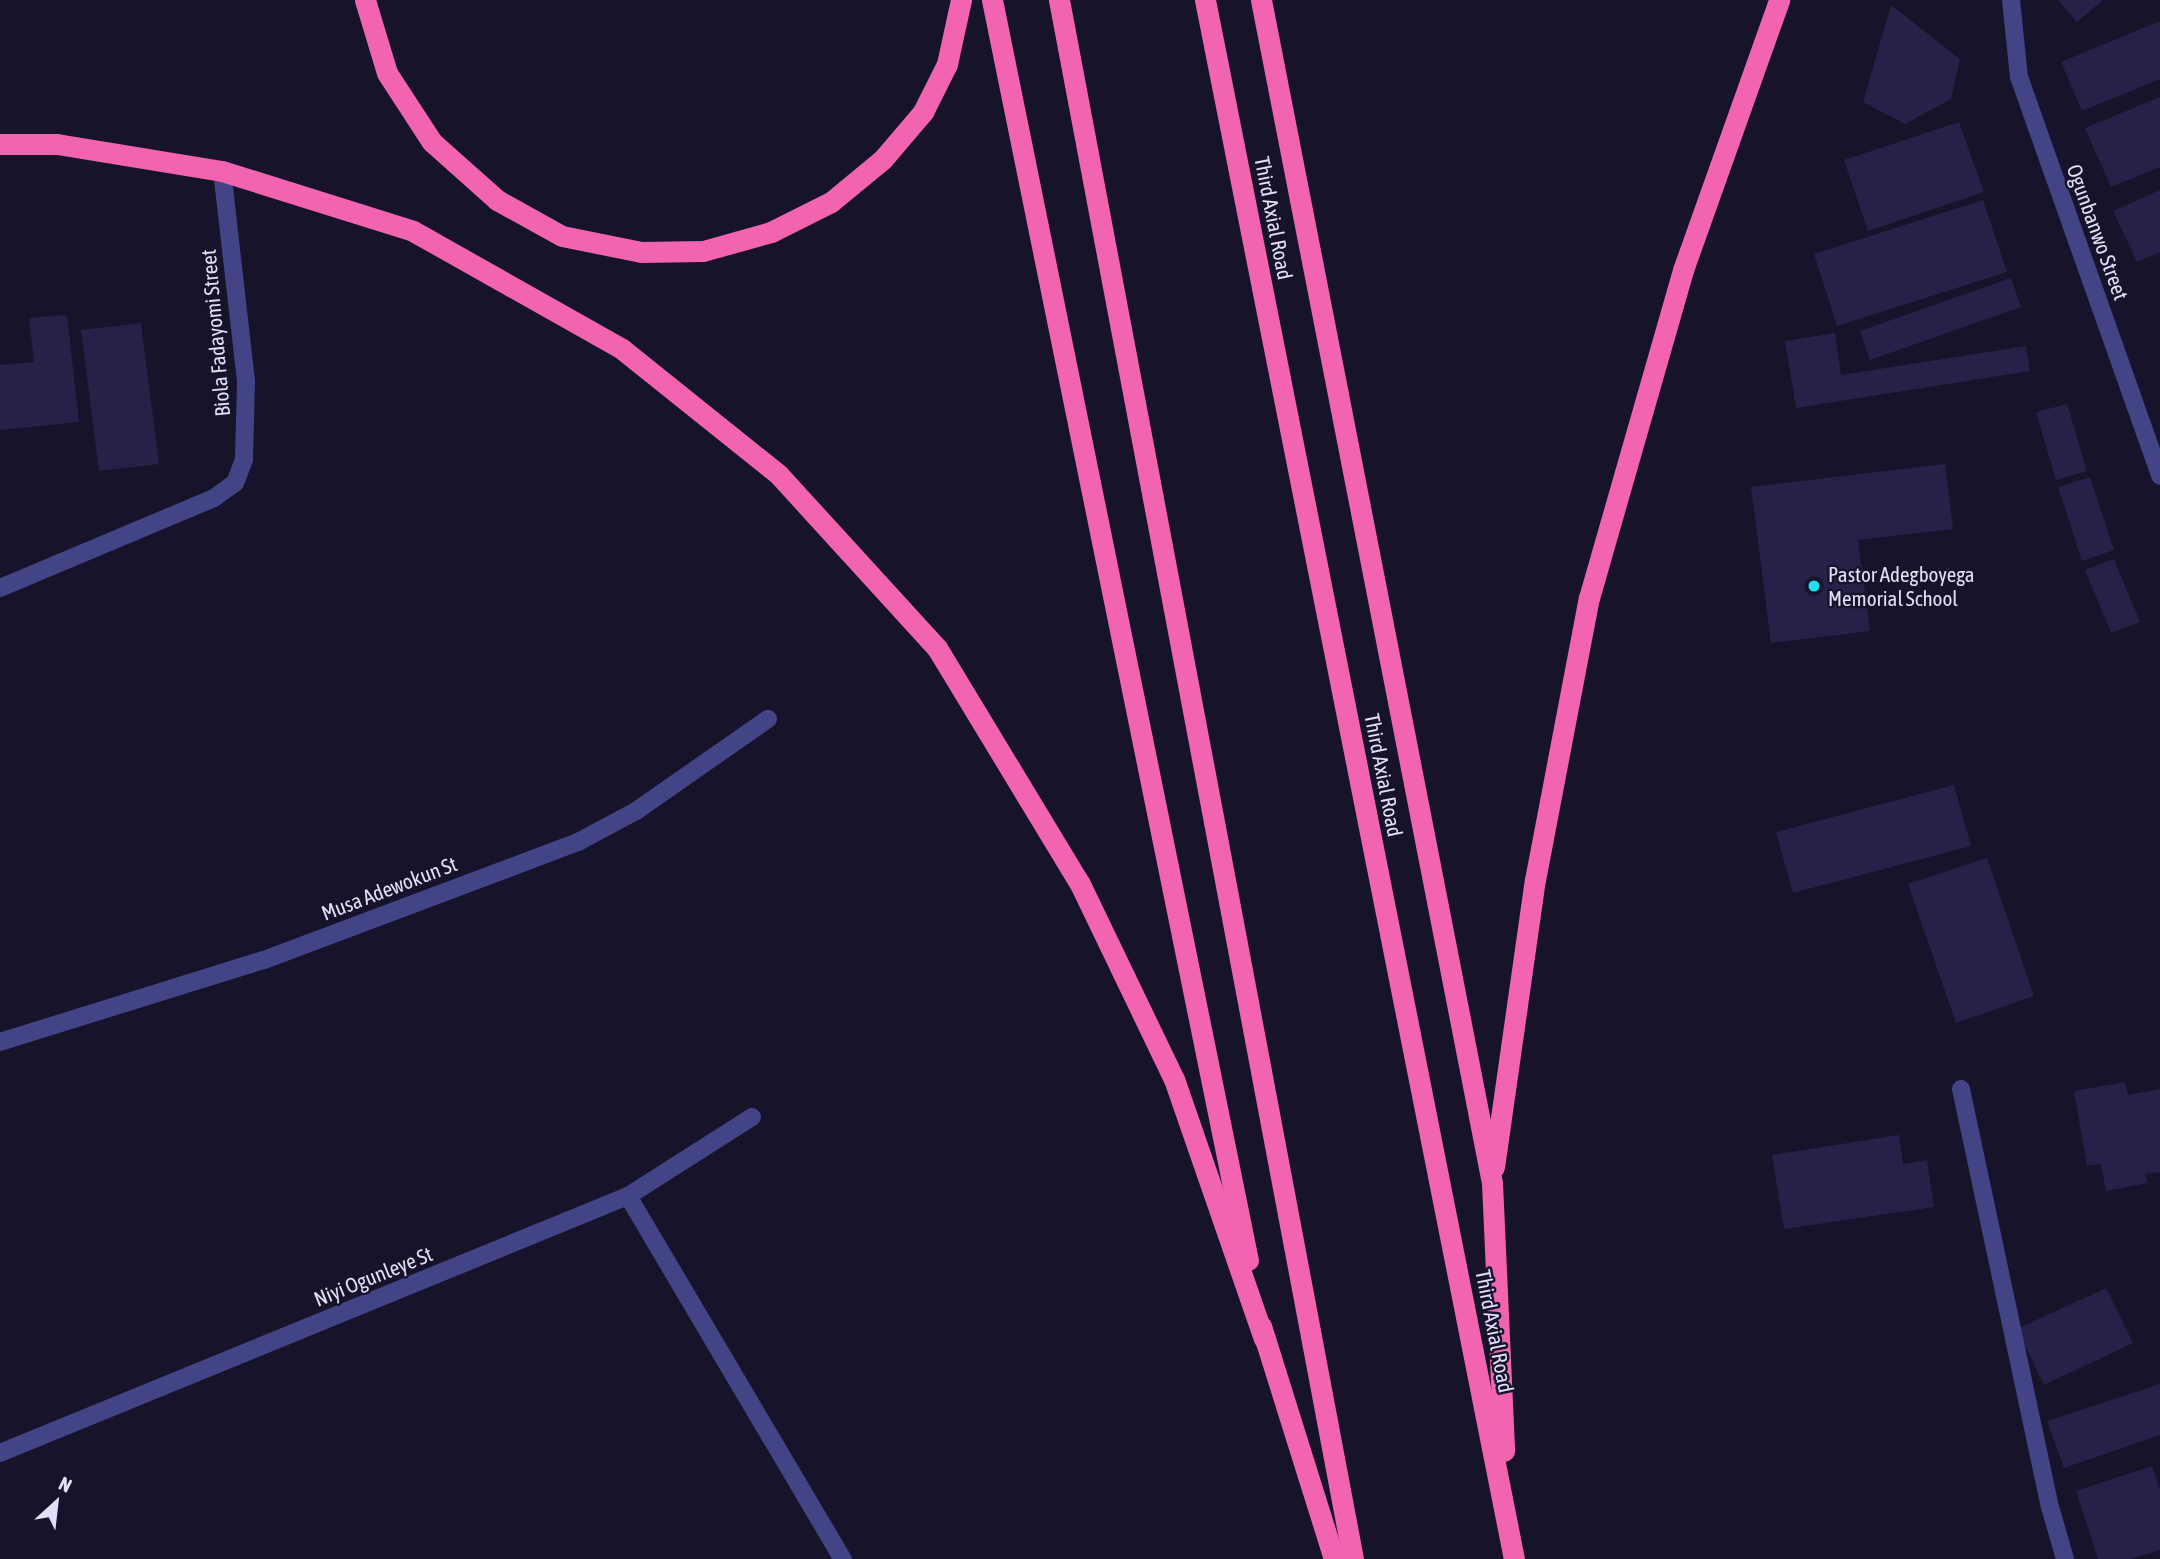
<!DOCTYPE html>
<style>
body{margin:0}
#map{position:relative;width:2160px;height:1559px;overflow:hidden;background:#16132a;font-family:"Asap Condensed",sans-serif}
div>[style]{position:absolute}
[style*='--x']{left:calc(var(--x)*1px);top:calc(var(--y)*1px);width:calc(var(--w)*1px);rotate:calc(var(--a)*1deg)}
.building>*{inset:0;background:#272149}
.minor>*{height:18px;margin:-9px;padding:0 9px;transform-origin:9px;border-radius:9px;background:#434485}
.highway>*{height:21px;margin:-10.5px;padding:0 10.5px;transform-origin:10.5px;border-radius:10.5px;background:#f264b0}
.dots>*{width:19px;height:19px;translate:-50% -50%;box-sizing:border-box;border:4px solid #16132a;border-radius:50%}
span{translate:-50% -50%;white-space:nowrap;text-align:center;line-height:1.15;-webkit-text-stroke:5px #16132a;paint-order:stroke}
.street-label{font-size:21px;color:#e1dffc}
.poi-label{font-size:21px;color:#e1dffc}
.left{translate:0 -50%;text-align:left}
.north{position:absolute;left:21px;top:1468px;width:70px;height:70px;-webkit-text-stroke:5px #16132a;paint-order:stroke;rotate:27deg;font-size:19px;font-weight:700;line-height:28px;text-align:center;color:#e1dffc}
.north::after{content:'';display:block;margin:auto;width:24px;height:32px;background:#e1dffc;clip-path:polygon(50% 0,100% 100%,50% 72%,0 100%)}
</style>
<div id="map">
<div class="building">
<div style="clip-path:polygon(2058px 0,2103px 0,2077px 22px)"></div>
<div style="clip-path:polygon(1891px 5px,1960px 59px,1951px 99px,1905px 124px,1863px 102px)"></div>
<div style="clip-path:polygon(2160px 21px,2160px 79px,2082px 111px,2061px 62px)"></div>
<div style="clip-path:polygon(2160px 97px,2160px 167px,2111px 187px,2085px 128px)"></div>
<div style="clip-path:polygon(1959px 122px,1984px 192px,1868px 231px,1844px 160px)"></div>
<div style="clip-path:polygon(2160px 190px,2160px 252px,2137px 262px,2113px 211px)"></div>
<div style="clip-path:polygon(1983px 200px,2007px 272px,1837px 326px,1814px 254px)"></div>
<div style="clip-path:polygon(2011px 278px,2021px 307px,1870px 360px,1860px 331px)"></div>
<div style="clip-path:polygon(67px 315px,79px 422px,0 430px,0 365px,34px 362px,29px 318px)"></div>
<div style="clip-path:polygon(141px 323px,159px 464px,99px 471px,81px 330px)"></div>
<div style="clip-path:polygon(1835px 333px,1841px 375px,2026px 346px,2030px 371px,1796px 408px,1785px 341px)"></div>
<div style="clip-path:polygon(2067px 404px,2087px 471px,2056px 480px,2036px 412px)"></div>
<div style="clip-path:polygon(1945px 464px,1953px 529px,1858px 540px,1870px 631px,1771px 643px,1751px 487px)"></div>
<div style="clip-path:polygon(2090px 477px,2114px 550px,2082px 561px,2058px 487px)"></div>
<div style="clip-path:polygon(2114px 559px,2140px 622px,2111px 633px,2085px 570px)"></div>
<div style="clip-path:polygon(1954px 785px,1971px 846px,1793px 893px,1776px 832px)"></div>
<div style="clip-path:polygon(1987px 858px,2034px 996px,1956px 1023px,1908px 884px)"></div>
<div style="clip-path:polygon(2125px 1082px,2128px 1095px,2160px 1089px,2160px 1172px,2145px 1174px,2148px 1183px,2106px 1191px,2101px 1164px,2087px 1166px,2074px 1091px)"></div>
<div style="clip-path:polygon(1899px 1135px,1903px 1164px,1927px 1160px,1934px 1207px,1784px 1229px,1772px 1155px)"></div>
<div style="clip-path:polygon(2106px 1288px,2133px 1343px,2044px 1385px,2017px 1329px)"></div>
<div style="clip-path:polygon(2160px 1384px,2160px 1435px,2064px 1468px,2047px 1421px)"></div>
<div style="clip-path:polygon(2152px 1466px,2160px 1490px,2160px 1550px,2131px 1559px,2098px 1559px,2076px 1491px)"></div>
</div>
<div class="minor">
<div style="--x:2011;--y:0;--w:77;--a:84.1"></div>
<div style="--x:2019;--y:77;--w:423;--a:70.5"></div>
<div style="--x:0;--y:588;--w:232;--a:-22.8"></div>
<div style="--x:214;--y:498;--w:26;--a:-36"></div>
<div style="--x:235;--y:483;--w:26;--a:-69"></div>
<div style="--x:244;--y:459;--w:78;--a:-88.5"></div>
<div style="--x:246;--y:381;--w:211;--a:-96.5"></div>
<div style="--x:0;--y:1042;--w:276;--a:-17.3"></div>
<div style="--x:264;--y:960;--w:335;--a:-20.6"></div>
<div style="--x:578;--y:842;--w:66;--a:-28.1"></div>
<div style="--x:636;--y:811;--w:161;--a:-34.9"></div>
<div style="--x:1961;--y:1089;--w:427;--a:78"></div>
<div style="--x:2050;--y:1507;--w:54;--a:73.9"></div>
<div style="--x:628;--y:1196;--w:422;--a:59.4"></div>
<div style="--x:0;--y:1453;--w:679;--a:-22.26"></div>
<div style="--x:628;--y:1196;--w:147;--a:-32.5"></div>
</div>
<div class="highway">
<div style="--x:365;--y:0;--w:76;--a:73.2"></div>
<div style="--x:387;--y:73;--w:82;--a:56.9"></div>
<div style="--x:432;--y:142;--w:87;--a:41.7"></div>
<div style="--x:497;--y:200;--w:74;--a:29"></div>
<div style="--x:562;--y:236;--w:81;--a:11.4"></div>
<div style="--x:641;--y:252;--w:62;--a:-0.9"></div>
<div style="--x:703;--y:251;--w:71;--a:-15.6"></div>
<div style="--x:771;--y:232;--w:67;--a:-26.6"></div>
<div style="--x:831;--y:202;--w:67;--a:-39.6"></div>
<div style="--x:883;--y:159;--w:62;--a:-49.6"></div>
<div style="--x:923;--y:112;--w:54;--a:-63.4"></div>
<div style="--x:947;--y:64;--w:66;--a:-77.7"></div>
<div style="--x:992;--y:0;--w:1286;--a:78.52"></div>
<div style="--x:1059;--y:0;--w:1586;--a:79.32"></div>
<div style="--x:1205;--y:0;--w:1589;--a:78.79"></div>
<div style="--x:1261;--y:0;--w:1205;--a:78.95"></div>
<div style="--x:1492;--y:1183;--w:268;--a:87.4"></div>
<div style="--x:0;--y:144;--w:57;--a:0"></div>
<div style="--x:57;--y:144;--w:167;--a:9.3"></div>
<div style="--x:222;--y:171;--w:200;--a:17.4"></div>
<div style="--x:413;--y:231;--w:240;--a:29.4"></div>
<div style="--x:622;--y:349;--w:201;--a:38.7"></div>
<div style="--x:779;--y:475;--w:234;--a:47.6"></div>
<div style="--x:937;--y:648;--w:276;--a:58.8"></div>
<div style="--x:1080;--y:884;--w:216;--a:64.3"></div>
<div style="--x:1174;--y:1079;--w:275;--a:70.9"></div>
<div style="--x:1494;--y:1167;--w:290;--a:-81.9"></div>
<div style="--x:1535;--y:880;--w:287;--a:-79.2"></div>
<div style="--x:1589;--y:598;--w:341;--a:-74"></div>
<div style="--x:1683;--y:270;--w:287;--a:-70.4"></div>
<div style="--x:1261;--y:1326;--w:244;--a:72.6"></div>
</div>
<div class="dots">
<div style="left:1814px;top:586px;background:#1be2ec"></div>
</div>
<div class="street-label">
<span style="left:1274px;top:218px;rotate:79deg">Third Axial Road</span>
<span style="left:2098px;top:232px;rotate:70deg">Ogunbanwo Street</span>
<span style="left:215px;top:333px;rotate:-95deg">Biola Fadayomi Street</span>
<span style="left:1384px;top:775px;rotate:79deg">Third Axial Road</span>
<span style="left:389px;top:888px;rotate:-21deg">Musa Adewokun St</span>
<span style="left:373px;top:1276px;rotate:-22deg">Niyi Ogunleye St</span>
<span style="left:1495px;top:1331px;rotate:79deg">Third Axial Road</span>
</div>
<div class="poi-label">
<span class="left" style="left:1828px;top:586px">Pastor Adegboyega<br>Memorial School</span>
</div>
<div class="north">N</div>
</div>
